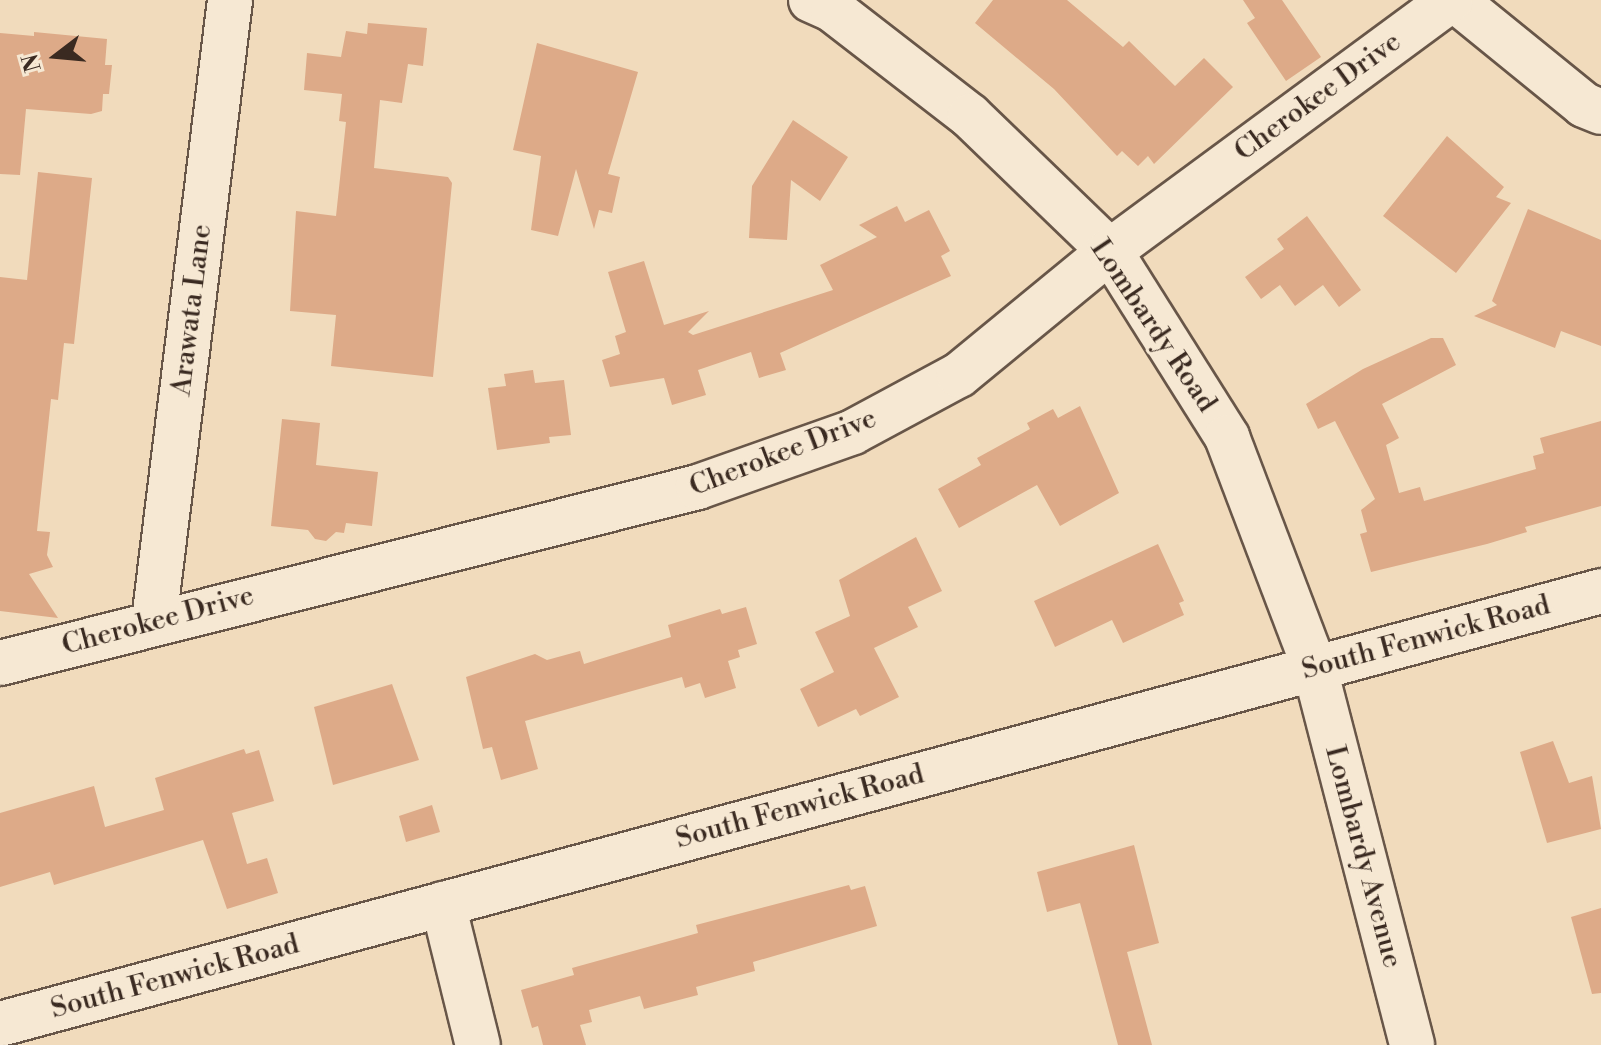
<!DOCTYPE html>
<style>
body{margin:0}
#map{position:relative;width:1601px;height:1045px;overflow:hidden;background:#f1dbbc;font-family:"Libre Bodoni",serif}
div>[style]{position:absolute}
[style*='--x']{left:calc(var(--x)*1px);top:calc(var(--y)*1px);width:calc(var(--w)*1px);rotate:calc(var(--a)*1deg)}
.building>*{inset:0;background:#da8}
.roads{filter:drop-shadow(2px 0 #685648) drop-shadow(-2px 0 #685648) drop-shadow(0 2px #685648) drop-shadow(0 -2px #685648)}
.minor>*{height:44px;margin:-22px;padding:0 22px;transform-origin:22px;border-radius:22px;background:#f6e8d3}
span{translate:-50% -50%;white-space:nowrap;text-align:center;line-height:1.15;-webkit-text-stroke:6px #f6e8d3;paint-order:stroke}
.street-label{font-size:28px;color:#3a2a21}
.north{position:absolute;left:16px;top:16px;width:80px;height:80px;-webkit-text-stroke:6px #f6e8d3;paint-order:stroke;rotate:254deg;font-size:22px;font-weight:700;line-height:32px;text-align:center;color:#3a2a21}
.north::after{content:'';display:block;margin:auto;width:28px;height:36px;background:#3a2a21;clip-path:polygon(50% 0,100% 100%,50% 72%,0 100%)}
</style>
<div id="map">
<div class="building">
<div style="clip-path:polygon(993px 0,1067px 0,1123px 47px,1129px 41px,1175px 86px,1204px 58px,1233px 87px,1154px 164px,1148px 156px,1138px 166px,1122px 151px,1117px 156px,1054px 89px,975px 23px)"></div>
<div style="clip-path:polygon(1243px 0,1282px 0,1321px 57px,1286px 81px,1247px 23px,1255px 18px)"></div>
<div style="clip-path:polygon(368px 23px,427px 28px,423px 66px,408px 64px,402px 103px,380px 100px,374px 168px,448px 177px,452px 183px,433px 377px,331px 366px,336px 315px,290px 311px,296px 211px,336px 216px,346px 122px,339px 121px,342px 94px,304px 90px,307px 53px,341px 57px,346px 31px,367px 34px)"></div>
<div style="clip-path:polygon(34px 32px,107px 39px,105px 65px,112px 65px,109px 94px,103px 94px,102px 111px,91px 114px,26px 109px,20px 175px,0 174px,0 33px,34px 36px)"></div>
<div style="clip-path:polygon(537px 43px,638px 72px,608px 174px,620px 177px,612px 213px,599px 210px,594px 229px,576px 169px,558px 236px,531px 230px,541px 156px,513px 150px)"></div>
<div style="clip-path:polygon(793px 120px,848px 157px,820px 201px,791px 180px,787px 240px,749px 238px,752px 186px)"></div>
<div style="clip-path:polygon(1447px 136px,1504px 187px,1496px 197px,1511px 203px,1456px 273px,1383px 216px)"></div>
<div style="clip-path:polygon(38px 172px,92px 178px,74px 344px,64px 343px,58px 400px,51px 399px,37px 531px,50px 532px,47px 555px,53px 567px,29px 574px,58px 618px,0 611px,0 277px,27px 280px)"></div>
<div style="clip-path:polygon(897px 206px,905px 222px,929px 210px,950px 251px,941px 256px,951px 276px,780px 353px,786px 370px,759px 378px,751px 352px,698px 370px,706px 395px,672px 405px,664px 378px,610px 387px,602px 360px,620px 354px,615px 336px,626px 332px,608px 272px,644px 261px,664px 325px,709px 311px,688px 332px,693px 335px,833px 290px,820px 265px,877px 237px,859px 225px)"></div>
<div style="clip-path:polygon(1528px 209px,1601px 240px,1601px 346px,1561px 331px,1555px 348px,1474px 316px,1497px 305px,1492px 301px)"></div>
<div style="clip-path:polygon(1307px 216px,1361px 290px,1339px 307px,1323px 285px,1295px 306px,1280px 285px,1261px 299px,1245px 277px,1284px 249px,1277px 239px)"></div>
<div style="clip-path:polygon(1431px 338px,1443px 338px,1456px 365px,1382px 404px,1399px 438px,1386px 445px,1399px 493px,1420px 487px,1424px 501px,1536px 469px,1533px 456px,1544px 453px,1540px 438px,1601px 421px,1601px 506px,1525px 527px,1527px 532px,1487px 544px,1371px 572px,1360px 534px,1367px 532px,1361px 510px,1375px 499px,1335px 421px,1318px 429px,1306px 404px,1363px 369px)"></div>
<div style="clip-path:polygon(533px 370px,535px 383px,564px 380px,571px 435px,549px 437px,550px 443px,497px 450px,488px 388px,506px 386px,504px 374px)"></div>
<div style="clip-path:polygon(1080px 406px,1119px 493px,1060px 526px,1037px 485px,959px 528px,938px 489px,981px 465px,977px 458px,1030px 429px,1027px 423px,1053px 409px,1058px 418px)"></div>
<div style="clip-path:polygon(282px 419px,320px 423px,316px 465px,378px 472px,372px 526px,346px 523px,344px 533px,336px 532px,326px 541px,315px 539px,308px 530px,271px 526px)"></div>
<div style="clip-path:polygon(916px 537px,942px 591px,908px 607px,918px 627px,874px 648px,899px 697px,860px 716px,856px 709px,818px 727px,800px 689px,834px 672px,815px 632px,850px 616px,839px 580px)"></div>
<div style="clip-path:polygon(1158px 544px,1184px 601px,1179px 603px,1184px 615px,1123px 643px,1112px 620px,1055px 647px,1034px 601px)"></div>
<div style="clip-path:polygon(746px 607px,757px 644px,738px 650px,740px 657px,728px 661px,736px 688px,705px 698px,700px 683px,685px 688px,682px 677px,525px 721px,538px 769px,501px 780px,492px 747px,483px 749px,466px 677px,535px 654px,547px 660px,580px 651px,584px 664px,671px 637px,668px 625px,720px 609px,722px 614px)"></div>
<div style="clip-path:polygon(392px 684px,419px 760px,333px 785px,314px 707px)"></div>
<div style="clip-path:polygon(1553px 741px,1569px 783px,1592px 776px,1601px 829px,1547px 843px,1520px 752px)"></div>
<div style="clip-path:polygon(244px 749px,246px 754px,259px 750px,274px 801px,232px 813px,247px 864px,267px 858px,278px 893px,227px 909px,203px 840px,54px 885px,50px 872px,0 887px,0 813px,94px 786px,105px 827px,164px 810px,155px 778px)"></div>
<div style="clip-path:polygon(432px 805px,440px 832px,406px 842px,399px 816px)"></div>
<div style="clip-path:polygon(1134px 845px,1159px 943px,1127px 952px,1152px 1045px,1118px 1045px,1080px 903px,1047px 912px,1037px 872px)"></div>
<div style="clip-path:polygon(849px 885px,851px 890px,865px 886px,877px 926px,753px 962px,755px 971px,696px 987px,698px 995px,644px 1009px,640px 996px,589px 1010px,592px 1022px,580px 1025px,586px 1045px,543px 1045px,538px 1026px,532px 1028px,521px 990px,574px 975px,572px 968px,698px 933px,696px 925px)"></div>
<div style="clip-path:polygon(1601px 908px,1601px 993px,1592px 994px,1571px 917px)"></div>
</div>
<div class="roads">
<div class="minor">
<div style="--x:811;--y:0;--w:24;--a:24"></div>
<div style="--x:833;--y:10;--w:173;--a:37.7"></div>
<div style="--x:970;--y:116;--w:194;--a:44"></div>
<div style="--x:1110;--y:251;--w:220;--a:57.8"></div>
<div style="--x:1227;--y:437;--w:248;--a:69.2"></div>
<div style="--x:1315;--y:669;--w:388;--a:75.5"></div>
<div style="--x:1455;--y:0;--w:166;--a:39.1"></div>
<div style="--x:1584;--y:105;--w:18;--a:22"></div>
<div style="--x:154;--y:621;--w:626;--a:-83.02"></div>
<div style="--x:0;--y:663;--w:720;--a:-14.15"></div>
<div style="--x:698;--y:487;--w:164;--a:-19.5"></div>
<div style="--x:853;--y:432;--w:120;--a:-28.3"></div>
<div style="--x:959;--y:375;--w:195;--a:-39.4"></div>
<div style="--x:1110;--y:251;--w:423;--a:-36.4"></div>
<div style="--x:443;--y:904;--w:145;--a:76.1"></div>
<div style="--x:0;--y:1024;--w:1659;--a:-15.13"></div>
</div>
</div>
<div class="street-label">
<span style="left:1318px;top:97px;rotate:-36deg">Cherokee Drive</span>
<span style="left:192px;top:310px;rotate:-83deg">Arawata Lane</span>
<span style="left:1153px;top:326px;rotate:56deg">Lombardy Road</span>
<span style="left:783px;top:453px;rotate:-21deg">Cherokee Drive</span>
<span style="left:158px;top:621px;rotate:-15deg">Cherokee Drive</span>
<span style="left:1426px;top:638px;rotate:-15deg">South Fenwick Road</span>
<span style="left:800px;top:807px;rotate:-15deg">South Fenwick Road</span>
<span style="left:1363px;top:857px;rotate:75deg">Lombardy Avenue</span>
<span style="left:175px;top:977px;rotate:-15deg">South Fenwick Road</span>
</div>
<div class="north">N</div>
</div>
